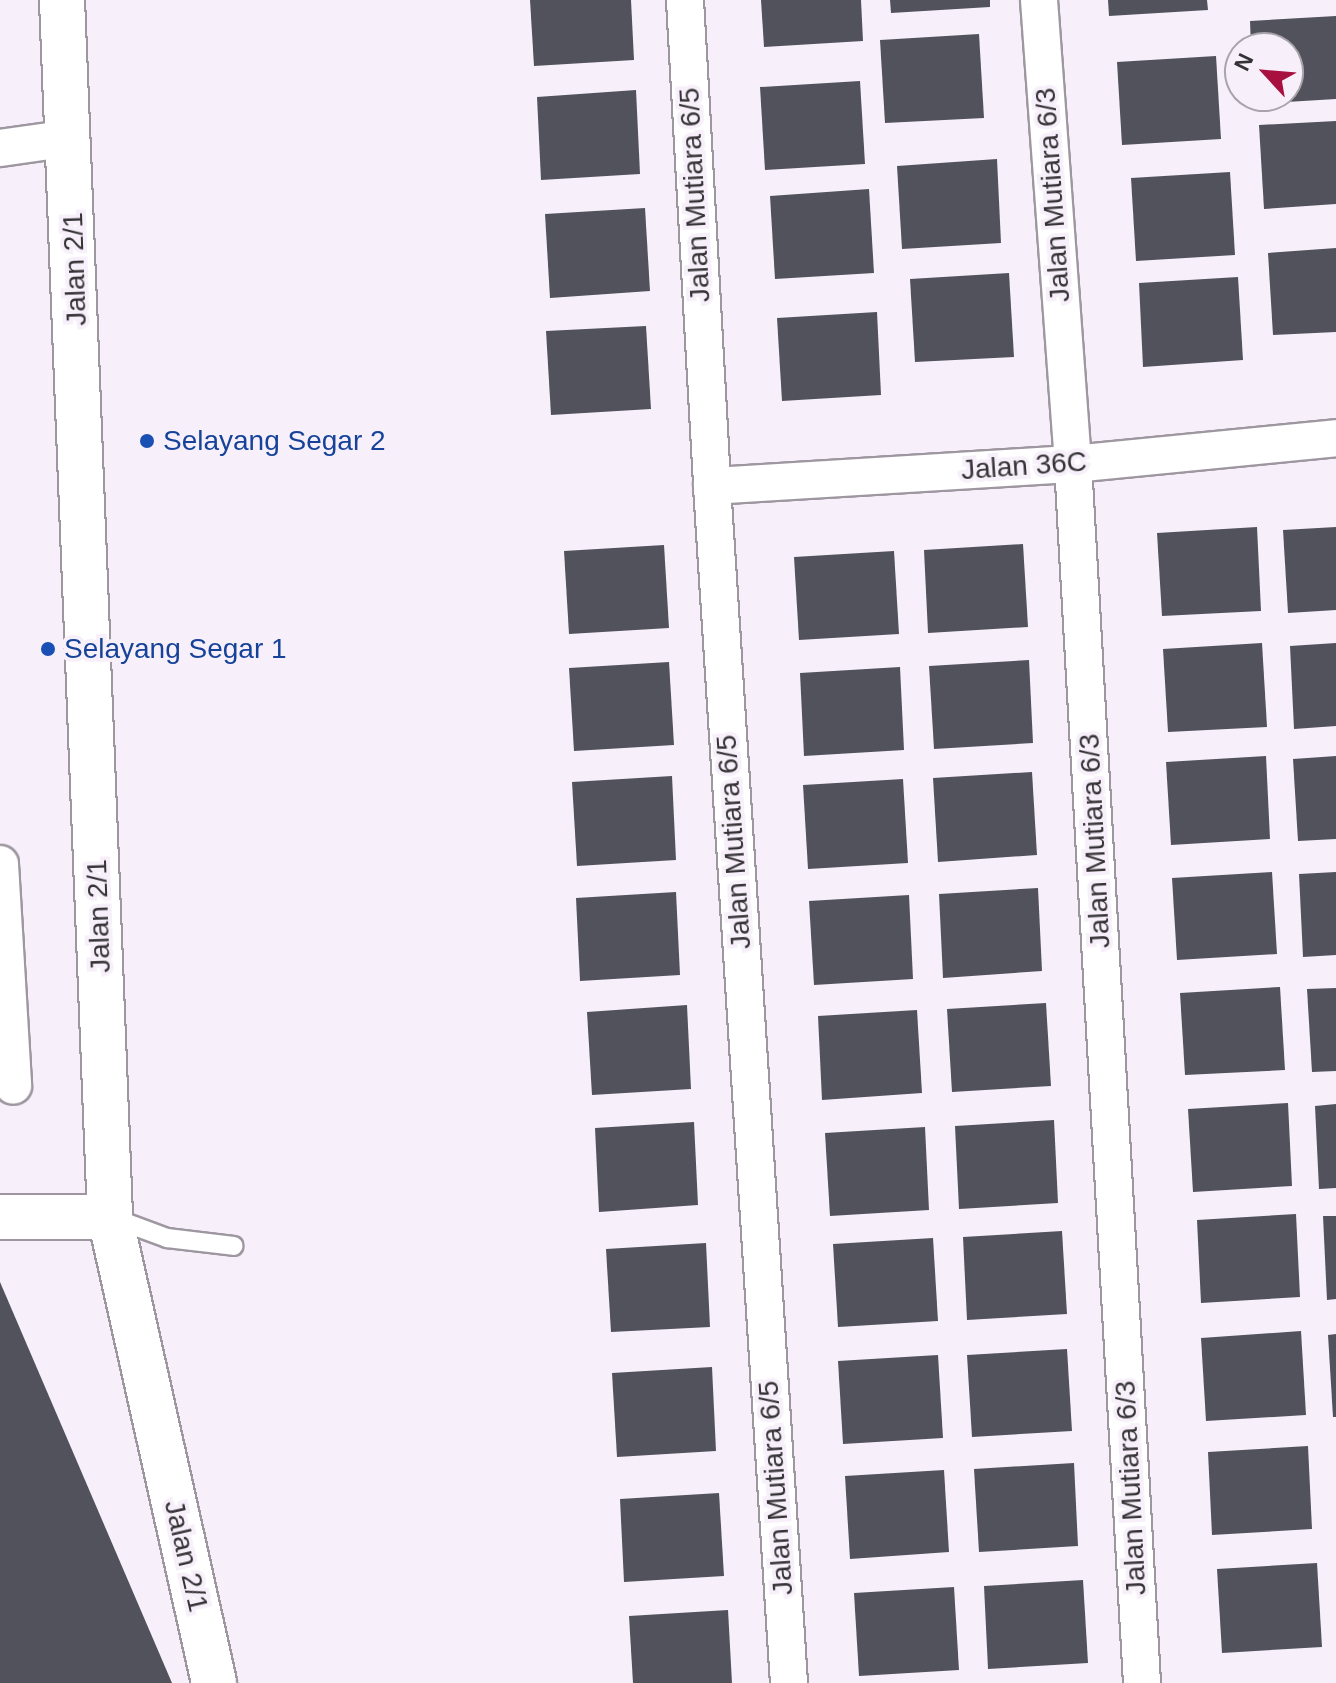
<!DOCTYPE html>
<style>
body{margin:0}
#map{position:relative;width:1336px;height:1683px;overflow:hidden;background:#f7f0fa;font-family:Helvetica,sans-serif}
div>[style]{position:absolute}
[style*='--x']{left:calc(var(--x)*1px);top:calc(var(--y)*1px);width:calc(var(--w)*1px);rotate:calc(var(--a)*1deg)}
.building>*{inset:0;background:#52525c}
.roads{filter:drop-shadow(2px 0 #9e97a0) drop-shadow(-2px 0 #9e97a0) drop-shadow(0 2px #9e97a0) drop-shadow(0 -2px #9e97a0)}
.lane>*{height:18px;margin:-9px;padding:0 9px;transform-origin:9px;border-radius:9px;background:#fff}
.street>*{height:36px;margin:-18px;padding:0 18px;transform-origin:18px;border-radius:18px;background:#fff}
.secondary>*{height:44px;margin:-22px;padding:0 22px;transform-origin:22px;border-radius:22px;background:#fff}
.dots>*{width:22px;height:22px;translate:-50% -50%;box-sizing:border-box;border:4px solid #f7f0fa;border-radius:50%}
span{translate:-50% -50%;white-space:nowrap;text-align:center;line-height:1.15;-webkit-text-stroke:8px #f7f0fa;paint-order:stroke}
.street-label{font-size:28px;color:#353236}
.transit-label{font-size:28px;color:#164399}
.left{translate:0 -50%;text-align:left}
.north{position:absolute;left:1224px;top:32px;width:80px;height:80px;box-sizing:border-box;background:#f7f0fa;border:2px solid #a9a4ac;border-radius:50%;rotate:296deg;font-size:22px;font-weight:700;line-height:32px;text-align:center;color:#353236}
.north::after{content:'';display:block;margin:auto;width:28px;height:36px;background:#a8113f;clip-path:polygon(50% 0,100% 100%,50% 72%,0 100%)}
</style>
<div id="map">
<div class="building">
<div style="clip-path:polygon(530px 0,631px 0,634px 60px,534px 66px)"></div>
<div style="clip-path:polygon(761px 0,861px 0,863px 41px,764px 47px)"></div>
<div style="clip-path:polygon(890px 0,990px 0,990px 7px,891px 13px)"></div>
<div style="clip-path:polygon(1108px 0,1207px 0,1208px 10px,1109px 16px)"></div>
<div style="clip-path:polygon(1336px 16px,1336px 99px,1254px 104px,1254px 96px,1288px 96px,1288px 48px,1251px 48px,1250px 21px)"></div>
<div style="clip-path:polygon(979px 34px,984px 118px,885px 123px,880px 40px)"></div>
<div style="clip-path:polygon(1216px 56px,1221px 139px,1122px 145px,1117px 62px)"></div>
<div style="clip-path:polygon(860px 81px,865px 164px,765px 170px,760px 87px)"></div>
<div style="clip-path:polygon(636px 90px,640px 174px,541px 180px,537px 97px)"></div>
<div style="clip-path:polygon(1336px 121px,1336px 204px,1264px 209px,1259px 125px)"></div>
<div style="clip-path:polygon(997px 159px,1001px 243px,902px 249px,897px 166px)"></div>
<div style="clip-path:polygon(1230px 172px,1235px 255px,1136px 261px,1131px 178px)"></div>
<div style="clip-path:polygon(869px 189px,874px 273px,775px 279px,770px 196px)"></div>
<div style="clip-path:polygon(645px 208px,650px 291px,550px 298px,545px 214px)"></div>
<div style="clip-path:polygon(1336px 248px,1336px 332px,1273px 335px,1268px 253px)"></div>
<div style="clip-path:polygon(1009px 273px,1014px 357px,915px 362px,910px 279px)"></div>
<div style="clip-path:polygon(1238px 277px,1243px 360px,1143px 367px,1139px 283px)"></div>
<div style="clip-path:polygon(877px 312px,881px 395px,782px 401px,777px 318px)"></div>
<div style="clip-path:polygon(646px 326px,651px 409px,551px 415px,546px 331px)"></div>
<div style="clip-path:polygon(1257px 527px,1261px 611px,1162px 616px,1157px 533px)"></div>
<div style="clip-path:polygon(1336px 527px,1336px 610px,1288px 613px,1283px 530px)"></div>
<div style="clip-path:polygon(1023px 544px,1028px 627px,928px 633px,924px 550px)"></div>
<div style="clip-path:polygon(664px 545px,669px 628px,569px 634px,564px 551px)"></div>
<div style="clip-path:polygon(894px 551px,899px 634px,799px 640px,794px 557px)"></div>
<div style="clip-path:polygon(1262px 643px,1267px 727px,1168px 732px,1163px 649px)"></div>
<div style="clip-path:polygon(1336px 643px,1336px 726px,1294px 729px,1290px 646px)"></div>
<div style="clip-path:polygon(1029px 660px,1033px 743px,934px 749px,929px 666px)"></div>
<div style="clip-path:polygon(669px 662px,674px 745px,574px 751px,569px 668px)"></div>
<div style="clip-path:polygon(900px 667px,904px 750px,804px 756px,800px 673px)"></div>
<div style="clip-path:polygon(1266px 756px,1270px 839px,1171px 845px,1166px 762px)"></div>
<div style="clip-path:polygon(1336px 756px,1336px 839px,1298px 841px,1293px 759px)"></div>
<div style="clip-path:polygon(1032px 772px,1037px 855px,938px 862px,933px 778px)"></div>
<div style="clip-path:polygon(672px 776px,676px 860px,577px 866px,572px 782px)"></div>
<div style="clip-path:polygon(903px 779px,908px 863px,808px 869px,803px 785px)"></div>
<div style="clip-path:polygon(1272px 872px,1277px 954px,1177px 960px,1172px 878px)"></div>
<div style="clip-path:polygon(1336px 872px,1336px 955px,1303px 957px,1299px 874px)"></div>
<div style="clip-path:polygon(1038px 888px,1042px 971px,943px 978px,939px 894px)"></div>
<div style="clip-path:polygon(676px 892px,680px 975px,580px 981px,576px 898px)"></div>
<div style="clip-path:polygon(909px 895px,913px 979px,814px 985px,809px 901px)"></div>
<div style="clip-path:polygon(1280px 987px,1285px 1070px,1185px 1075px,1180px 993px)"></div>
<div style="clip-path:polygon(1336px 988px,1336px 1071px,1312px 1072px,1307px 989px)"></div>
<div style="clip-path:polygon(1046px 1003px,1051px 1086px,952px 1092px,947px 1009px)"></div>
<div style="clip-path:polygon(687px 1005px,691px 1089px,592px 1095px,587px 1012px)"></div>
<div style="clip-path:polygon(917px 1010px,922px 1093px,822px 1100px,818px 1016px)"></div>
<div style="clip-path:polygon(1288px 1103px,1292px 1186px,1193px 1192px,1188px 1109px)"></div>
<div style="clip-path:polygon(1336px 1104px,1336px 1188px,1319px 1189px,1315px 1106px)"></div>
<div style="clip-path:polygon(1054px 1120px,1058px 1203px,959px 1209px,955px 1126px)"></div>
<div style="clip-path:polygon(694px 1122px,698px 1205px,599px 1212px,595px 1128px)"></div>
<div style="clip-path:polygon(925px 1127px,929px 1210px,830px 1216px,825px 1133px)"></div>
<div style="clip-path:polygon(1296px 1214px,1300px 1297px,1201px 1303px,1197px 1220px)"></div>
<div style="clip-path:polygon(1323px 1216px,1336px 1216px,1336px 1299px,1327px 1300px)"></div>
<div style="clip-path:polygon(1062px 1231px,1067px 1314px,967px 1320px,963px 1237px)"></div>
<div style="clip-path:polygon(933px 1238px,938px 1321px,838px 1327px,833px 1244px)"></div>
<div style="clip-path:polygon(706px 1243px,710px 1327px,611px 1332px,606px 1249px)"></div>
<div style="clip-path:polygon(0 1282px,172px 1683px,0 1683px)"></div>
<div style="clip-path:polygon(1301px 1331px,1306px 1415px,1206px 1421px,1201px 1338px)"></div>
<div style="clip-path:polygon(1336px 1334px,1336px 1417px,1333px 1417px,1328px 1335px)"></div>
<div style="clip-path:polygon(1067px 1349px,1072px 1431px,972px 1437px,967px 1355px)"></div>
<div style="clip-path:polygon(938px 1355px,943px 1438px,843px 1444px,838px 1361px)"></div>
<div style="clip-path:polygon(712px 1367px,716px 1451px,617px 1457px,612px 1373px)"></div>
<div style="clip-path:polygon(1308px 1446px,1312px 1529px,1212px 1535px,1208px 1452px)"></div>
<div style="clip-path:polygon(1074px 1463px,1078px 1546px,979px 1552px,974px 1469px)"></div>
<div style="clip-path:polygon(944px 1470px,949px 1552px,850px 1559px,845px 1476px)"></div>
<div style="clip-path:polygon(719px 1493px,724px 1576px,624px 1582px,620px 1499px)"></div>
<div style="clip-path:polygon(1317px 1563px,1322px 1647px,1222px 1653px,1217px 1569px)"></div>
<div style="clip-path:polygon(1083px 1580px,1088px 1663px,988px 1669px,984px 1586px)"></div>
<div style="clip-path:polygon(954px 1587px,959px 1670px,859px 1676px,854px 1593px)"></div>
<div style="clip-path:polygon(728px 1610px,732px 1683px,633px 1683px,629px 1616px)"></div>
</div>
<div class="roads">
<div class="lane">
<div style="--x:113;--y:1218;--w:58;--a:20.3"></div>
<div style="--x:167;--y:1238;--w:67;--a:6.8"></div>
</div>
<div class="street">
<div style="--x:685;--y:0;--w:487;--a:86.8"></div>
<div style="--x:712;--y:486;--w:1199;--a:86.32"></div>
<div style="--x:1039;--y:0;--w:465;--a:85.8"></div>
<div style="--x:1073;--y:464;--w:1221;--a:86.76"></div>
<div style="--x:0;--y:148;--w:71;--a:-8.1"></div>
<div style="--x:712;--y:486;--w:362;--a:-3.5"></div>
<div style="--x:1073;--y:464;--w:264;--a:-5.6"></div>
<div style="--x:0;--y:864;--w:222;--a:86.6"></div>
</div>
<div class="secondary">
<div style="--x:62;--y:0;--w:1218;--a:87.74"></div>
<div style="--x:110;--y:1217;--w:477;--a:77.4"></div>
<div style="--x:0;--y:1217;--w:110;--a:0"></div>
</div>
</div>
<div class="dots">
<div style="left:147px;top:441px;background:#1a4fb4"></div>
<div style="left:48px;top:649px;background:#1a4fb4"></div>
</div>
<div class="street-label">
<span style="left:695px;top:195px;rotate:-93deg">Jalan Mutiara 6/5</span>
<span style="left:1053px;top:195px;rotate:-94deg">Jalan Mutiara 6/3</span>
<span style="left:75px;top:269px;rotate:-92deg">Jalan 2/1</span>
<span style="left:1024px;top:466px;rotate:-4deg">Jalan 36C</span>
<span style="left:1095px;top:841px;rotate:-93deg">Jalan Mutiara 6/3</span>
<span style="left:734px;top:842px;rotate:-94deg">Jalan Mutiara 6/5</span>
<span style="left:99px;top:916px;rotate:-92deg">Jalan 2/1</span>
<span style="left:776px;top:1488px;rotate:-94deg">Jalan Mutiara 6/5</span>
<span style="left:1131px;top:1488px;rotate:-93deg">Jalan Mutiara 6/3</span>
<span style="left:186px;top:1556px;rotate:77deg">Jalan 2/1</span>
</div>
<div class="transit-label">
<span class="left" style="left:163px;top:441px">Selayang Segar 2</span>
<span class="left" style="left:64px;top:649px">Selayang Segar 1</span>
</div>
<div class="north">N</div>
</div>
